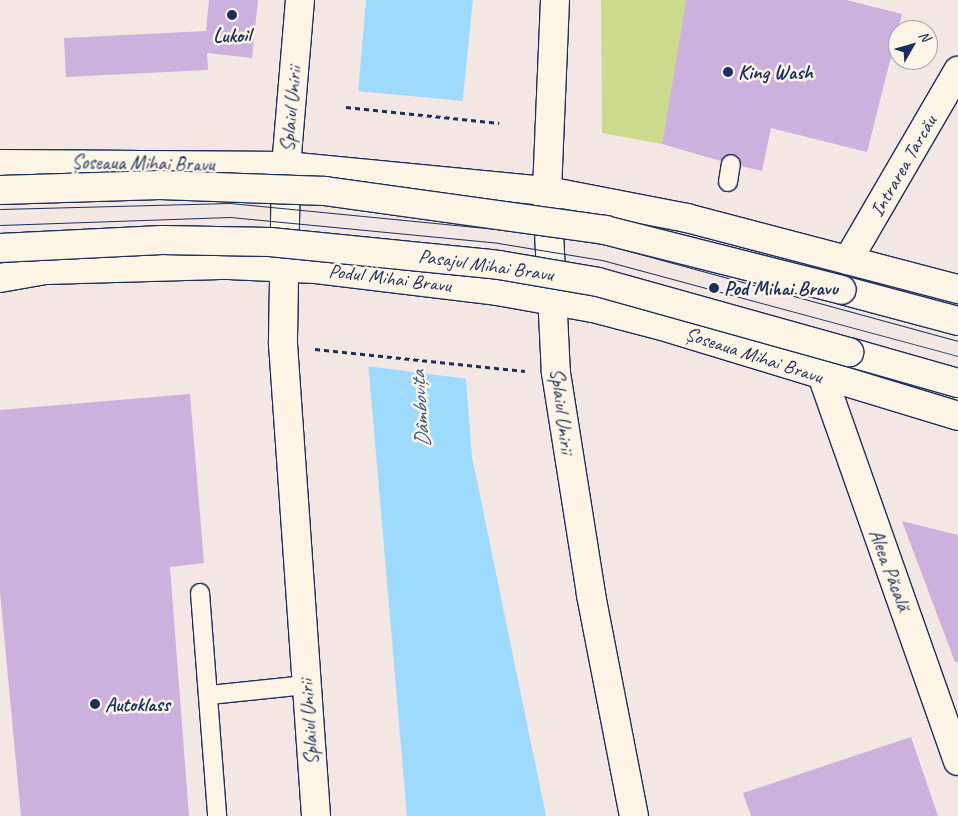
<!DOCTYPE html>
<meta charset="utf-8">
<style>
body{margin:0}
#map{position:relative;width:958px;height:816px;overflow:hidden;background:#f2e7e3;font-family:Caveat,sans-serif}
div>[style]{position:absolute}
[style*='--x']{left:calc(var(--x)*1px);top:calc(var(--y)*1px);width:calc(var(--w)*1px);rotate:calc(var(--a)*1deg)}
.green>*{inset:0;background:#cbda8d}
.water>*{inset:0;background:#9ddafe}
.pier>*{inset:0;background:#f2e7e3}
.building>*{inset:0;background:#ccb0dd}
.path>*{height:3px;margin-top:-1.5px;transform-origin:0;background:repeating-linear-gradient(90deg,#1b2f5e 0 5px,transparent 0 9px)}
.roads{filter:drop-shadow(1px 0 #1b2f5e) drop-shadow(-1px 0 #1b2f5e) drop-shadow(0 1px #1b2f5e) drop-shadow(0 -1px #1b2f5e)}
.service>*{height:18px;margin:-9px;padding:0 9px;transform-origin:9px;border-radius:9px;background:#fcf5e5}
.minor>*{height:28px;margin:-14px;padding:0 14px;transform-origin:14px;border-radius:14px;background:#fcf5e5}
.secondary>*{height:28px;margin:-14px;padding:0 14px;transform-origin:14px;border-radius:14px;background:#fcf5e5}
.primary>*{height:28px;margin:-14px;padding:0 14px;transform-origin:14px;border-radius:14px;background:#fcf5e5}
.tram>*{height:1px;margin:-0.5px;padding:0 0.5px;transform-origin:0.5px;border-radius:0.5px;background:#1b2f5e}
.bridges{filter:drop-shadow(1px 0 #1b2f5e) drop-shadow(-1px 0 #1b2f5e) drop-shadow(0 1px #1b2f5e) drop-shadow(0 -1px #1b2f5e)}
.primary-bridge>*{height:28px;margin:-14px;padding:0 14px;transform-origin:14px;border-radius:14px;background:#fcf5e5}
.dots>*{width:14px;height:14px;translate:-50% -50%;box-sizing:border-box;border:2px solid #fcf5e5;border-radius:50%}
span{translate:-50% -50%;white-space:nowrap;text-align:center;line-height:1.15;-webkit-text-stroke:5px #fcf5e5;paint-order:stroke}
.poi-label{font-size:20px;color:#1b2f5e;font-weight:700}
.left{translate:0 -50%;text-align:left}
.street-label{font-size:20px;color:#1b2f5e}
.water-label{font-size:21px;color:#35517e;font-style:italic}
.north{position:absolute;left:888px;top:20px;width:50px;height:50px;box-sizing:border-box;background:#fcf5e5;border:1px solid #a2a6af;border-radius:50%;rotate:52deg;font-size:14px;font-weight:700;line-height:20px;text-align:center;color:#1b2f5e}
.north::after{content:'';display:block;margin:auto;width:18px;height:22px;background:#1b2f5e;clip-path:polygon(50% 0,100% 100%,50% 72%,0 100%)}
</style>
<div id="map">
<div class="green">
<div style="clip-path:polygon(601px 0,686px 0,662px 144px,602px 133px)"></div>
</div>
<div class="water">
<div style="clip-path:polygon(366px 0,473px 0,460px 125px,462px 331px,472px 457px,546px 816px,407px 816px,366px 337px,355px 129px)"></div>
</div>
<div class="pier">
<div style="clip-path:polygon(356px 91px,465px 101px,468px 379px,366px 366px,353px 130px)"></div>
</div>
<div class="building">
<div style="clip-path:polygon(209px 0,258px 0,252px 58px,207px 53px,208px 70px,66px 77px,64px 38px,206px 31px)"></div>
<div style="clip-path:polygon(686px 0,846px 0,902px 14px,867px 152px,771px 128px,762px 171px,741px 166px,733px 154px,721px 161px,662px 144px)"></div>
<div style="clip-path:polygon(190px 394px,204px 563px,170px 567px,189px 816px,21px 816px,0 592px,0 410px)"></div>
<div style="clip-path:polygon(902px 521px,958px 535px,958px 662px,955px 662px)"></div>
<div style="clip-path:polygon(911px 737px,938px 816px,751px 816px,743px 793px)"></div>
</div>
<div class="path">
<div style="--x:346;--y:107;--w:154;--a:6"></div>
<div style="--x:315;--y:349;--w:211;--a:6"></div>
</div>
<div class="roads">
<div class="service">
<div style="--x:728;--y:182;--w:18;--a:-81"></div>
<div style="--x:200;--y:593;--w:224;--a:85.6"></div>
<div style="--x:209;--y:695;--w:98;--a:-5.9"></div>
</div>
<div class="minor">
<div style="--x:848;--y:260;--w:219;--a:-59.8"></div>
<div style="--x:823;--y:378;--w:406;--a:70.6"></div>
</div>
<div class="secondary">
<div style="--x:300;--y:0;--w:167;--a:94.8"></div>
<div style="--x:286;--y:166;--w:178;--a:91"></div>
<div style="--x:283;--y:344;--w:473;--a:86"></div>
<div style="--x:555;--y:0;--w:191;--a:92.4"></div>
<div style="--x:547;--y:191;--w:182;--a:87.2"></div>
<div style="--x:556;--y:373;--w:225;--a:81"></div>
<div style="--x:591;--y:595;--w:225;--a:79"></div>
</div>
<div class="primary">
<div style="--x:0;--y:164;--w:286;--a:0.4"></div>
<div style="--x:286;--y:166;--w:262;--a:5.5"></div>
<div style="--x:547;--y:191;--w:143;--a:10.9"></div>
<div style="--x:687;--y:218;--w:280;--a:14.7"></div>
<div style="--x:0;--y:278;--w:46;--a:-10.1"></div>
<div style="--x:45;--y:270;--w:184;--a:-1.6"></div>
<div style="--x:229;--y:265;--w:87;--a:2.6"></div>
<div style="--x:316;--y:269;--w:182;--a:6.9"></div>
<div style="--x:497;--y:291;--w:97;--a:10"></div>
<div style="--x:593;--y:308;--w:79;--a:14.7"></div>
<div style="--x:669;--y:328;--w:302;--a:16.9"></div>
<div style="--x:842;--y:290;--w:120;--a:15"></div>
<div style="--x:849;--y:352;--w:113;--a:15.9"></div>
</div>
</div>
<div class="tram">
<div style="--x:0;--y:209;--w:230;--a:-1.5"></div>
<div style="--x:230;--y:203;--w:320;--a:5.6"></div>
<div style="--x:548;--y:234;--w:60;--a:10.6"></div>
<div style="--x:607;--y:245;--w:364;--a:15.3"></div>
<div style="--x:0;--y:225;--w:230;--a:-2"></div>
<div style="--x:230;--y:217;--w:269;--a:5.5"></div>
<div style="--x:498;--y:243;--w:105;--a:9.3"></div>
<div style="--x:602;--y:260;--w:369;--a:15.1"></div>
</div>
<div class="bridges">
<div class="primary-bridge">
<div style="--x:0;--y:190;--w:160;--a:-1.8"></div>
<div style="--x:160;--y:185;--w:165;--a:2.1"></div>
<div style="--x:325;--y:191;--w:283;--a:7.9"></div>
<div style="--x:605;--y:230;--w:244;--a:14.2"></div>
<div style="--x:0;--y:248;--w:162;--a:-2.8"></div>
<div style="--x:162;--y:240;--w:108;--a:1.1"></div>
<div style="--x:270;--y:242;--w:230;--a:5.7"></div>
<div style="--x:499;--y:265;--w:100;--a:9.7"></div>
<div style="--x:598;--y:282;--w:261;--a:15.6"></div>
</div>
</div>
<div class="dots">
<div style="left:232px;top:15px;background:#1b2f5e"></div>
<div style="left:728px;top:72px;background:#1b2f5e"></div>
<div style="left:714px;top:288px;background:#1b2f5e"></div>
<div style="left:95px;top:704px;background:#1b2f5e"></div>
</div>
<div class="poi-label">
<span style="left:232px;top:35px">Lukoil</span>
<span class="left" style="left:738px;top:72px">King Wash</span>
<span class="left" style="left:724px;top:288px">Pod Mihai Bravu</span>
<span class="left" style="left:105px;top:704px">Autoklass</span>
</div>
<div class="street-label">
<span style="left:291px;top:109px;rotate:-85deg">Splaiul Unirii</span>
<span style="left:143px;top:163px;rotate:1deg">Șoseaua Mihai Bravu</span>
<span style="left:903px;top:166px;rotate:-60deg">Intrarea Tarcău</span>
<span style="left:486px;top:265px;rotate:8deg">Pasajul Mihai Bravu</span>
<span style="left:390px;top:278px;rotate:7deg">Podul Mihai Bravu</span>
<span style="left:754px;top:355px;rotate:18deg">Șoseaua Mihai Bravu</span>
<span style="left:562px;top:411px;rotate:83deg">Splaiul Unirii</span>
<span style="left:890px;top:570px;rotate:70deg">Aleea Păcală</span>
<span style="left:309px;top:722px;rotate:-94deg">Splaiul Unirii</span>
</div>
<div class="water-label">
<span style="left:420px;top:409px;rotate:-94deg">Dâmbovița</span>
</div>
<div class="north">N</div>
</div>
